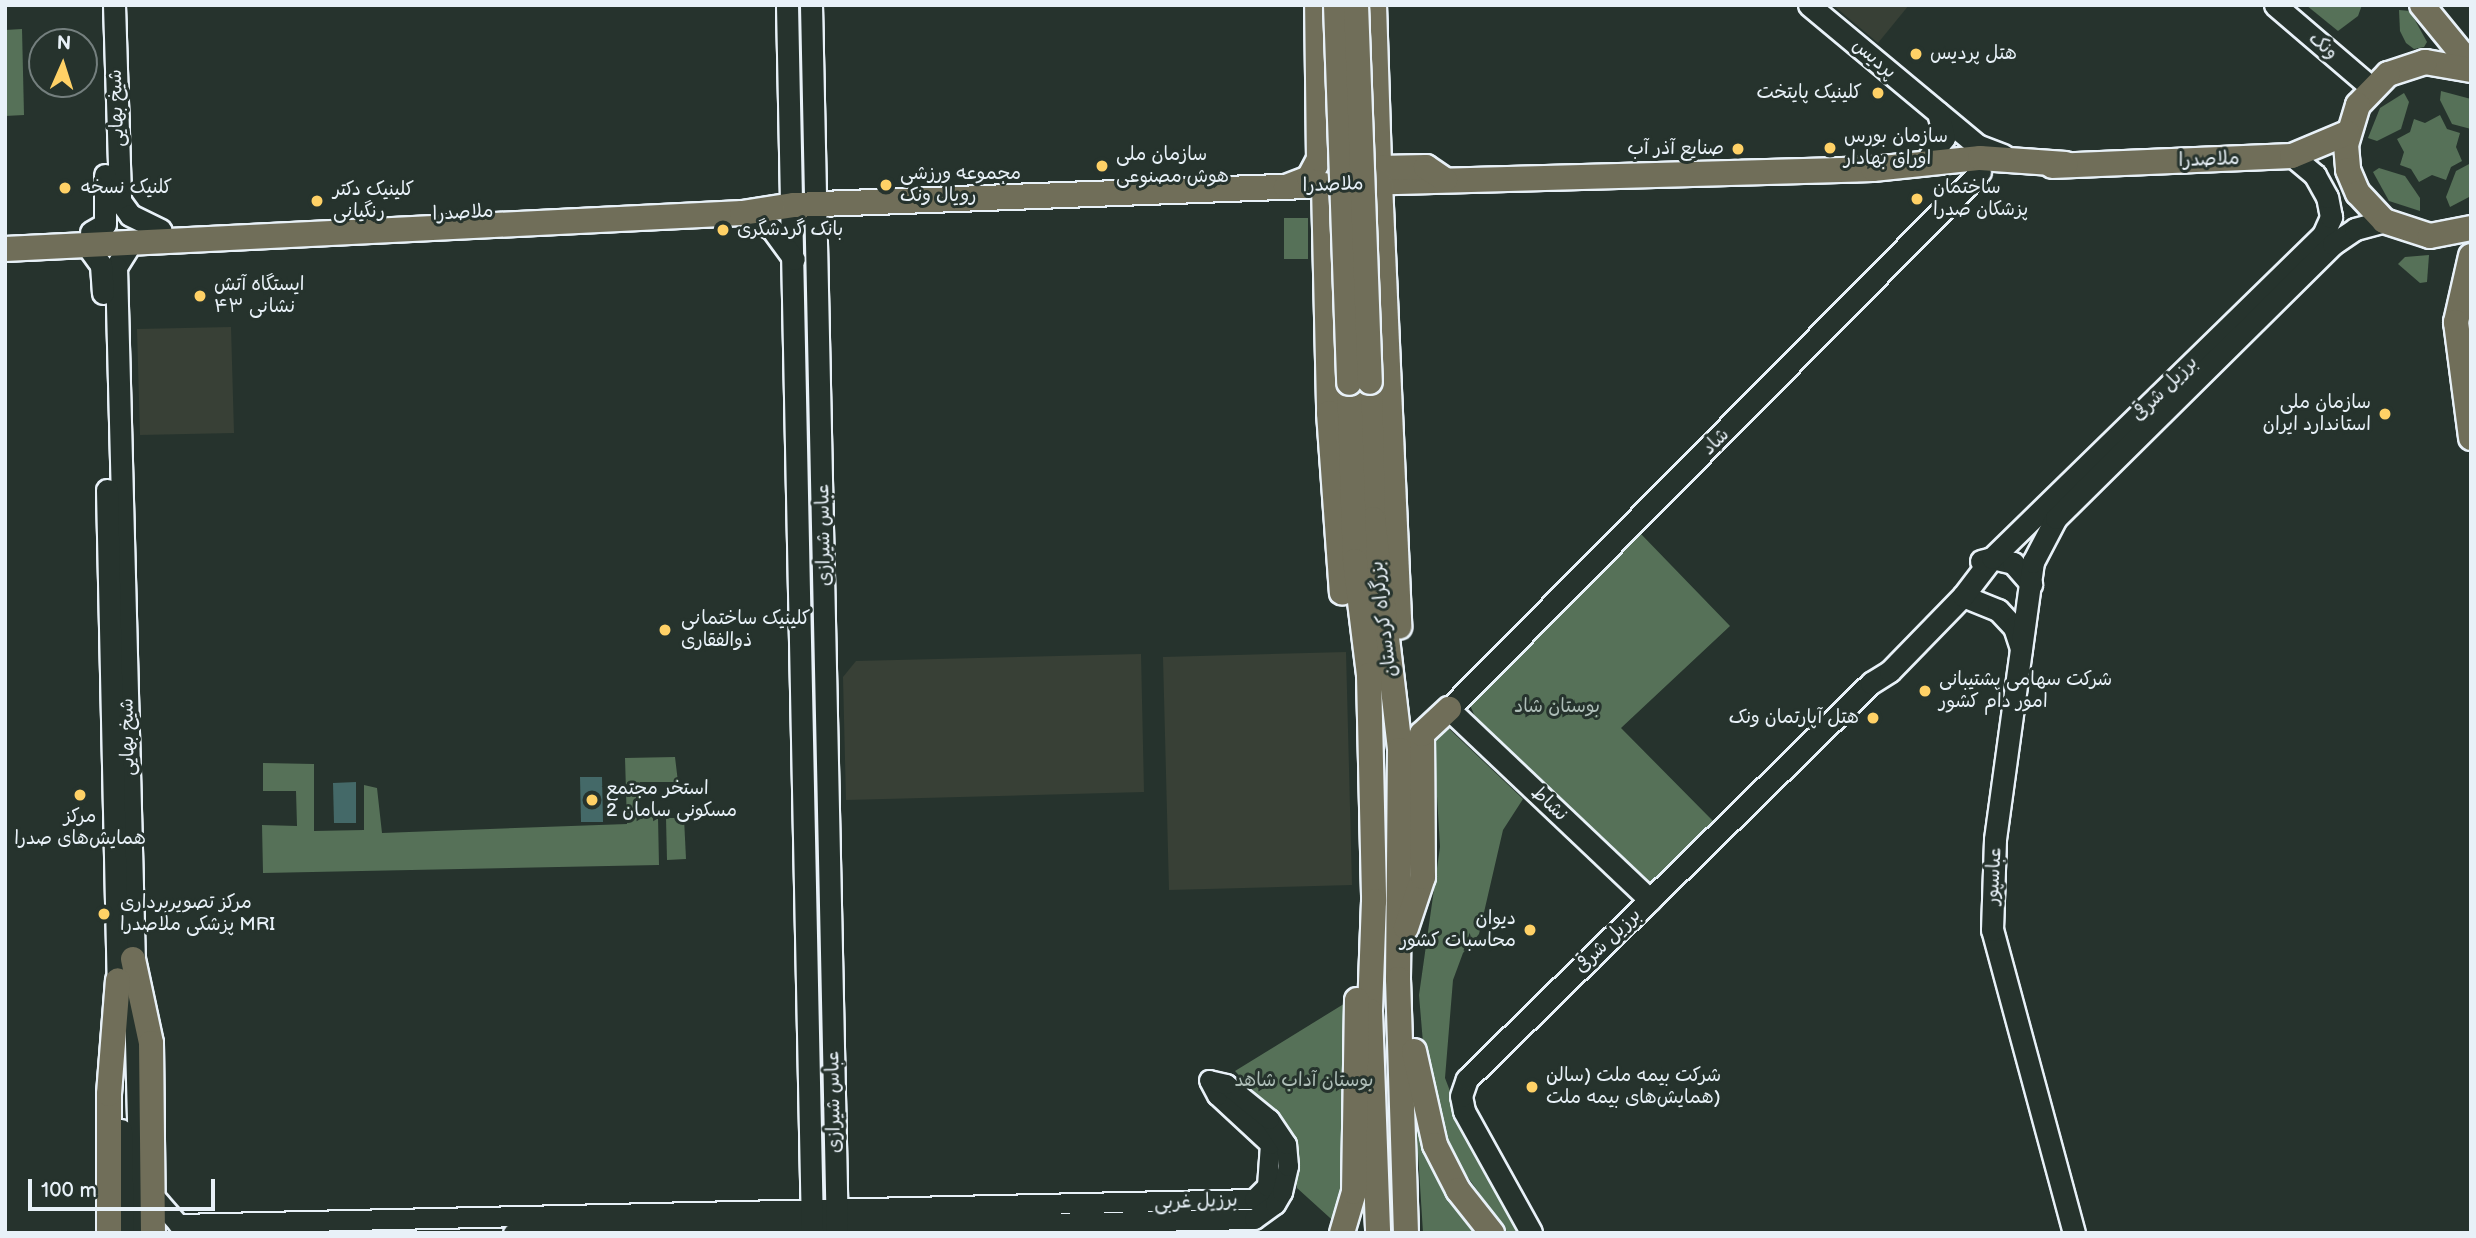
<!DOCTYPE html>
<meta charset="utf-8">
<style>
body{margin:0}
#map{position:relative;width:2476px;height:1238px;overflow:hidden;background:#26332d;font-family:"Balsamiq Sans","Playpen Sans Arabic",sans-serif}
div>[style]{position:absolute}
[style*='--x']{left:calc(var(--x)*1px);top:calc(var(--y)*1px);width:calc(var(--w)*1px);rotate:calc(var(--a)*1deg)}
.built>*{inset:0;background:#384036}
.green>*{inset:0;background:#567158}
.water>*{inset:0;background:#446968}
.roads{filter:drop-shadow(2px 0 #e8f1f8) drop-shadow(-2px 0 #e8f1f8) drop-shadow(0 2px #e8f1f8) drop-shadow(0 -2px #e8f1f8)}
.tertiary>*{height:19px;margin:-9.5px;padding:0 9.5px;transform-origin:9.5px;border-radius:9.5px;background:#26332d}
.secondary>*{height:21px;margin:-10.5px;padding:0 10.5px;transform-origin:10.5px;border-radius:10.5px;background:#26332d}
.primary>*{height:24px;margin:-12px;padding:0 12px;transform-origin:12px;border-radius:12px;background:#706e59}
.trunk>*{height:24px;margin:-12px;padding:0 12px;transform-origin:12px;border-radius:12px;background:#706e59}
.bridges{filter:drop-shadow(2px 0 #e8f1f8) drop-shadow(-2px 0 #e8f1f8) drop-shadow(0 2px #e8f1f8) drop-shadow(0 -2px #e8f1f8)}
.trunk-bridge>*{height:24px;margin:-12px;padding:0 12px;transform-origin:12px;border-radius:12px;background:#706e59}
.dots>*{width:19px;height:19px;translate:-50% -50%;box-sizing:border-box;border:4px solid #26332d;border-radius:50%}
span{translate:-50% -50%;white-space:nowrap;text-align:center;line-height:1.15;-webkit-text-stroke:6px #26332d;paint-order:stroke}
.street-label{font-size:19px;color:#e8f1f8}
.poi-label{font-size:19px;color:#e8f1f8}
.left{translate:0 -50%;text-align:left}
.right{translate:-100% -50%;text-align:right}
.park-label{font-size:19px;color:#aebeb8}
.frame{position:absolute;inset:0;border:7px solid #e8f1f8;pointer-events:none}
.north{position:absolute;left:28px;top:28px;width:70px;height:70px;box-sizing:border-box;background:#26332d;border:2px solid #747f7e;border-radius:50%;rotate:3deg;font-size:19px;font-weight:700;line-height:28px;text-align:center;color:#e8f1f8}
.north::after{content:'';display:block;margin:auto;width:24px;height:32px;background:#ffd166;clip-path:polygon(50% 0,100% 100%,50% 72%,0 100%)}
.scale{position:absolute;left:28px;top:1179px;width:187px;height:32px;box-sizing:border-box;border:4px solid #e8f1f8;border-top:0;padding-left:9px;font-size:21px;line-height:24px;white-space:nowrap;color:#e8f1f8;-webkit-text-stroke:5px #26332d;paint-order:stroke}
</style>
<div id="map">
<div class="built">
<div style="clip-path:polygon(1833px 5px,1909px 5px,1878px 43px)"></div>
<div style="clip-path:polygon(231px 327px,234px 433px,140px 435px,137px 329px)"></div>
<div style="clip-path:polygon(1346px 652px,1352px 885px,1169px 890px,1163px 657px)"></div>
<div style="clip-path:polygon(1141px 654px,1144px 792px,846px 800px,843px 677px,856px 661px)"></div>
</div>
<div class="green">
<div style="clip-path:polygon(2306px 5px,2362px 5px,2358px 16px,2338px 31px)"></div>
<div style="clip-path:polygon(2399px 10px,2410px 11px,2427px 42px,2424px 47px,2414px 49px,2406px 43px,2400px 31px)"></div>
<div style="clip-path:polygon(22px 29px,24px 115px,5px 116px,5px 30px)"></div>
<div style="clip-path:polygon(2441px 91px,2471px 99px,2471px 129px,2452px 124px,2440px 100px)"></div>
<div style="clip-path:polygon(2404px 93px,2409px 102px,2401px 129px,2377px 141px,2368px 138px,2380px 108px)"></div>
<div style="clip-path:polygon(2440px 115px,2447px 129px,2460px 133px,2456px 147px,2462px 161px,2451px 167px,2446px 180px,2432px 175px,2419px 182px,2411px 169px,2400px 165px,2404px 152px,2397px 139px,2410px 132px,2414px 119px,2425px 123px)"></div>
<div style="clip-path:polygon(2471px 163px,2471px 196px,2450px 207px,2446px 197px,2456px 171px)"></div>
<div style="clip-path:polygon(2379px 168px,2405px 176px,2420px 198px,2420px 211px,2389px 201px,2373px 172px)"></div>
<div style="clip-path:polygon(1284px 218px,1308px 218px,1308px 259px,1284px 259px)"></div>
<div style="clip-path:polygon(808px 236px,812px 418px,804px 410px,802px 243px)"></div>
<div style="clip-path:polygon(2429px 255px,2427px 282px,2420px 283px,2398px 264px,2405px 257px)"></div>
<div style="clip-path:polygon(1641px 534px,1730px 626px,1621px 728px,1714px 822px,1649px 885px,1478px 724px,1470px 705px,1477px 692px)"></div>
<div style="clip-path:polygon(1443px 723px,1523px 799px,1503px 830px,1479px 934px,1463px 953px,1453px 980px,1445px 1078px,1476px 1159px,1518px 1233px,1508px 1233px,1454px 1158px,1438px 1117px,1423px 1043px,1419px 995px,1440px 847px,1434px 745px)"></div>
<div style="clip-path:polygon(675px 757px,678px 782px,640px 782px,640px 815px,658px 817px,659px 865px,263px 873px,262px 825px,297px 826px,296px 791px,263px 791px,263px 763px,314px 764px,314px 831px,364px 830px,364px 785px,377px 788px,382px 833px,627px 824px,625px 758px)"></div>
<div style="clip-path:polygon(666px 818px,684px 818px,686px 859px,667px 860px)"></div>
<div style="clip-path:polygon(1347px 1002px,1350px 1182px,1340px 1227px,1297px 1188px,1289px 1129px,1235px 1071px)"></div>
<div style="clip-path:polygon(1416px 1121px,1443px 1175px,1481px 1233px,1423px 1233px)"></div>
</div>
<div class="water">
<div style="clip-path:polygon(580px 777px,602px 777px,603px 822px,581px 822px)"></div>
<div style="clip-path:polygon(356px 782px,356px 823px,334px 823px,333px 783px)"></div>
</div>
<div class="roads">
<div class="tertiary">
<div style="--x:153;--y:1195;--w:38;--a:49"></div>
<div style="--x:178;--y:1224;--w:1076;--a:-1.33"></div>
<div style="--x:1254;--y:1199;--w:18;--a:-45"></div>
<div style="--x:1267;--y:1186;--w:42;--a:-85.9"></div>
<div style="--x:1270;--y:1144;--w:72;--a:-137.2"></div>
<div style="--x:1217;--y:1095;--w:17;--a:-118"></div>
<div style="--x:513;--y:1233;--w:741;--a:-1.08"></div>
<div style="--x:1254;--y:1219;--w:26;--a:-36"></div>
<div style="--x:1275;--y:1204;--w:14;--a:-60"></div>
<div style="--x:1282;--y:1192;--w:27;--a:-77"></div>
<div style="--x:1288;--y:1166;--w:22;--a:-95"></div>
<div style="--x:1286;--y:1144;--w:30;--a:-124"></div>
<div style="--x:1269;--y:1119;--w:55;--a:-140.9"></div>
<div style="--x:1226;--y:1084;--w:17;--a:-167"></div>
</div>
<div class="secondary">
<div style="--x:114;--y:5;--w:196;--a:88.2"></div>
<div style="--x:120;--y:201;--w:17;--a:54"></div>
<div style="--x:130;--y:215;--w:34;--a:26"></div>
<div style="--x:787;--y:5;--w:1228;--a:88.83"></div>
<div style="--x:811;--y:5;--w:1228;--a:88.79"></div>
<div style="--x:1809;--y:5;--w:219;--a:39.8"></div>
<div style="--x:1977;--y:145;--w:28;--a:21"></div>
<div style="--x:2275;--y:5;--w:128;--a:40.6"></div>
<div style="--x:1925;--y:162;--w:31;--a:-52"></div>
<div style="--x:1944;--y:138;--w:26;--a:-103"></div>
<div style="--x:742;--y:213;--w:34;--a:28"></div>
<div style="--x:772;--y:229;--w:37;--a:54"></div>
<div style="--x:91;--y:232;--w:16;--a:-30"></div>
<div style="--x:105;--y:224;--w:49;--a:-90"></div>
<div style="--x:129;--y:246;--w:25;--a:122"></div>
<div style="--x:116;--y:267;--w:966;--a:88.52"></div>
<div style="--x:88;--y:247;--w:22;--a:54"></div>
<div style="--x:101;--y:265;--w:28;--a:86"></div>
<div style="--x:107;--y:490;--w:506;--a:88.75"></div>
<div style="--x:1981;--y:561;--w:11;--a:-15"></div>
<div style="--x:1992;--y:558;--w:22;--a:13"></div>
<div style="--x:2013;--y:563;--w:28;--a:49"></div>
<div style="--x:1963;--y:596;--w:38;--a:22"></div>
<div style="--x:1998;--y:610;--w:23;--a:47"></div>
<div style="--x:2014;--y:627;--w:23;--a:72"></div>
<div style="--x:1650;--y:900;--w:277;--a:-136.5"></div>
<div style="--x:1449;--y:709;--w:755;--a:-45.32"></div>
<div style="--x:121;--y:1130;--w:103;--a:88.9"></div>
<div style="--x:1531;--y:1232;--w:138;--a:-119"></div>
<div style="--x:1464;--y:1111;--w:15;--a:-101"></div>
<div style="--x:1461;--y:1096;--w:18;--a:-71"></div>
<div style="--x:1467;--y:1079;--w:566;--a:-44.43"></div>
<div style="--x:1871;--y:683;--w:22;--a:-32"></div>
<div style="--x:1890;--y:671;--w:105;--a:-45.8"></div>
<div style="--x:1963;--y:596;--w:48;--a:-52.7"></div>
<div style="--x:1992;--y:558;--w:462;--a:-44.3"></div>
<div style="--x:2323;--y:235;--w:20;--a:-66"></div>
<div style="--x:2331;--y:217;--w:20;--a:-101"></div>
<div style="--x:2327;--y:197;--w:25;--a:-119"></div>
<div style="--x:2315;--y:175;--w:30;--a:-140"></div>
<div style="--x:2074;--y:1233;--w:314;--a:-105.1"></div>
<div style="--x:1992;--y:930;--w:91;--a:-88.1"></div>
<div style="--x:1995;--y:839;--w:280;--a:-82.2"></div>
<div style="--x:2033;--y:562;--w:50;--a:-62.4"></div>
<div style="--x:2056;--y:518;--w:390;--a:-44.7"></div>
<div style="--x:2333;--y:244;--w:27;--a:-34"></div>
<div style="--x:2355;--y:229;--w:30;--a:-15"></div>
</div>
<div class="primary">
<div style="--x:2422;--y:5;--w:77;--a:50.8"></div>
<div style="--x:2471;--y:70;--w:47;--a:-170.1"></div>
<div style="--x:2425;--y:62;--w:39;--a:162"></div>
<div style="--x:2388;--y:74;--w:43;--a:134.1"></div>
<div style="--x:2358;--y:105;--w:42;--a:106.7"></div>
<div style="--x:2346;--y:145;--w:25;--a:85"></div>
<div style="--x:2348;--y:170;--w:25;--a:67"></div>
<div style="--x:2358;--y:193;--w:38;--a:47"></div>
<div style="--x:2384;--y:221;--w:48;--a:18.1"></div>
<div style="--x:2430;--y:236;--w:42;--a:-11"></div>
<div style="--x:2052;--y:166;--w:240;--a:-2.4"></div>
<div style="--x:2292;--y:156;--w:60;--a:-22.7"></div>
<div style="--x:1360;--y:183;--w:513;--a:-1.56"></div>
<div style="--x:1873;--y:169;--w:108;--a:-5.9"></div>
<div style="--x:1980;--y:158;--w:86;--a:4"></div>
<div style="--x:5;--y:249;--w:738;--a:-2.8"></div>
<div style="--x:742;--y:213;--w:53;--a:-8.7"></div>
<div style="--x:794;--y:205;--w:513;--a:-2.12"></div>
<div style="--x:2471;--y:256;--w:68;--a:102.8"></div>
<div style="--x:2456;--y:322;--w:117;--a:82.6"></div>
</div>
<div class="trunk">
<div style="--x:1374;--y:5;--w:163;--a:88.2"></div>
<div style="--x:1379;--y:168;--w:47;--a:-1.2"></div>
<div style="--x:1426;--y:167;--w:23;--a:34"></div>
<div style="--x:1380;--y:183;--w:444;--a:87.5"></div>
<div style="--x:1324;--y:185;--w:228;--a:88.7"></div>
<div style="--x:1329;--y:413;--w:180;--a:85.9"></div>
<div style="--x:1286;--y:187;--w:25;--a:-21"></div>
<div style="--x:1309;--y:178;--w:21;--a:-62"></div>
<div style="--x:1319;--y:159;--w:154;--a:-90.7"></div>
<div style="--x:1370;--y:382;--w:137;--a:88.7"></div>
<div style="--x:1373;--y:519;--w:233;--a:83.3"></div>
<div style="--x:1400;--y:750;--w:229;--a:90.5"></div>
<div style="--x:1398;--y:979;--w:254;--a:88.2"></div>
<div style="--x:1349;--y:383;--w:178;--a:88.1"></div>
<div style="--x:1355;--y:561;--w:115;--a:83"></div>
<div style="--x:1369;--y:675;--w:226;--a:88.7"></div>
<div style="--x:1374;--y:901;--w:110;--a:92.1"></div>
<div style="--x:1370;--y:1011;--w:222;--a:87.9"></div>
<div style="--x:1406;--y:928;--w:54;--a:-71.6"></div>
<div style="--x:1423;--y:877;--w:143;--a:-90.4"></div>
<div style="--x:1422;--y:734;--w:37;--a:-43"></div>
<div style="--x:133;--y:959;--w:86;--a:77.9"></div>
<div style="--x:151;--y:1043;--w:190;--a:89.4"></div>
<div style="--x:1414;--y:1051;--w:96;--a:77.4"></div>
<div style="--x:1435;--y:1145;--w:51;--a:62.9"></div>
<div style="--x:1458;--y:1190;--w:55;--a:51.7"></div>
<div style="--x:109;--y:1233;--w:139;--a:-90"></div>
<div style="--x:109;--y:1094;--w:114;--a:-85.5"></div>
<div style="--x:1342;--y:1233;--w:43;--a:-73.7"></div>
<div style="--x:1354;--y:1192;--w:192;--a:-89.1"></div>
</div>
</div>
<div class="bridges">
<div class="trunk-bridge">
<div style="--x:1336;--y:5;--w:378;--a:88"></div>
<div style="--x:1356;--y:5;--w:377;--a:87.9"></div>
</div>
</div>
<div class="dots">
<div style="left:1916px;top:54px;background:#ffd166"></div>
<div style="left:1878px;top:93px;background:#ffd166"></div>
<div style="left:1830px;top:148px;background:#ffd166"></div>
<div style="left:1738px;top:149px;background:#ffd166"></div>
<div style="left:1102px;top:166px;background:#ffd166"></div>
<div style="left:886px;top:185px;background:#ffd166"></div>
<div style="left:65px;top:188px;background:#ffd166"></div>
<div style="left:1917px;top:199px;background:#ffd166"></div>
<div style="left:317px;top:201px;background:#ffd166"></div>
<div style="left:723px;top:230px;background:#ffd166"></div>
<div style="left:200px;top:296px;background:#ffd166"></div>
<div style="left:2385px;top:414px;background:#ffd166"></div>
<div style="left:665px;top:630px;background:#ffd166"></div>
<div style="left:1925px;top:691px;background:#ffd166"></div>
<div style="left:1873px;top:718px;background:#ffd166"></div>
<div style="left:80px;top:795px;background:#ffd166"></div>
<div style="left:592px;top:800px;background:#ffd166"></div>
<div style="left:104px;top:914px;background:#ffd166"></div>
<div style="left:1530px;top:930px;background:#ffd166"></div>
<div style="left:1532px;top:1087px;background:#ffd166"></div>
</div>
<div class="street-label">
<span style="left:2323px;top:46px;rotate:40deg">ونک</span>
<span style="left:1874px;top:59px;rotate:40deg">پردیس</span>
<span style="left:117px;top:108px;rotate:-92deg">شیخ بهایی</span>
<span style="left:2209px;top:160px;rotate:-2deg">ملاصدرا</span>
<span style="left:1333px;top:185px;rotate:-2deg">ملاصدرا</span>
<span style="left:463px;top:213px;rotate:-3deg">ملاصدرا</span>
<span style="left:2165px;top:389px;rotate:-45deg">برزیل شرقی</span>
<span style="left:1716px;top:442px;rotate:-45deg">شاد</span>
<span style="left:824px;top:535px;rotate:-91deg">عباس شیرازی</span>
<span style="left:1384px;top:619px;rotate:-97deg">بزرگراه کردستان</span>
<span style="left:128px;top:737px;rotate:-91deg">شیخ بهایی</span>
<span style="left:1549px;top:804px;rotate:43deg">نشاط</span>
<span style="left:1994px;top:876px;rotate:-87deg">عباسپور</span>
<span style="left:1608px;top:941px;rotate:-44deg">برزیل شرقی</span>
<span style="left:834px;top:1102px;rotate:-91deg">عباس شیرازی</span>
<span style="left:1196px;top:1202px;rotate:-2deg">برزیل غربی</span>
</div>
<div class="poi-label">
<span class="left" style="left:1930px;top:54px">هتل پردیس</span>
<span class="right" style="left:1862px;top:93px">کلینیک پایتخت</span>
<span class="left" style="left:1844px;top:148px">سازمان بورس<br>اوراق بهادار</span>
<span class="right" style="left:1724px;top:149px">صنایع آذر آب</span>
<span class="left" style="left:1116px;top:166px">سازمان ملی<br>هوش مصنوعی</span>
<span class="left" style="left:900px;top:185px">مجموعه ورزشی<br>رویال ونک</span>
<span class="left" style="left:81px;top:188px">کلنیک نسخه</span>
<span class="left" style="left:1933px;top:199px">ساختمان<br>پزشکان صدرا</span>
<span class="left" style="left:333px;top:201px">کلینیک دکتر<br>رنگیانی</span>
<span class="left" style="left:737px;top:230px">بانک گردشگری</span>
<span class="left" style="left:214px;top:296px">ایستگاه آتش<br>نشانی ۴۳</span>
<span class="right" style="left:2371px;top:414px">سازمان ملی<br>استاندارد ایران</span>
<span class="left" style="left:681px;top:630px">کلینیک ساختمانی<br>ذوالفقاری</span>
<span class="left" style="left:1939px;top:691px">شركت سهامى پشتيبانى<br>امور دام كشور</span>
<span class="right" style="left:1859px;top:718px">هتل آپارتمان ونک</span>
<span class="left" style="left:606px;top:800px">استخر مجتمع<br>مسکونی سامان 2</span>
<span style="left:80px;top:828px">مرکز<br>همایش‌های صدرا</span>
<span class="left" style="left:120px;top:914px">مرکز تصویربرداری<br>پزشکی ملاصدرا MRI</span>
<span class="right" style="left:1516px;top:930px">دیوان<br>محاسبات کشور</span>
<span class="left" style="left:1546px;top:1087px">شرکت بیمه ملت (سالن<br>همایش‌های بیمه ملت)</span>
</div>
<div class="park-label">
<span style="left:1557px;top:707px">بوستان شاد</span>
<span style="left:1304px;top:1081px">بوستان آداب شاهد</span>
</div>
<div class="frame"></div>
<div class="north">N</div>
<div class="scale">100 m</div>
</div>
